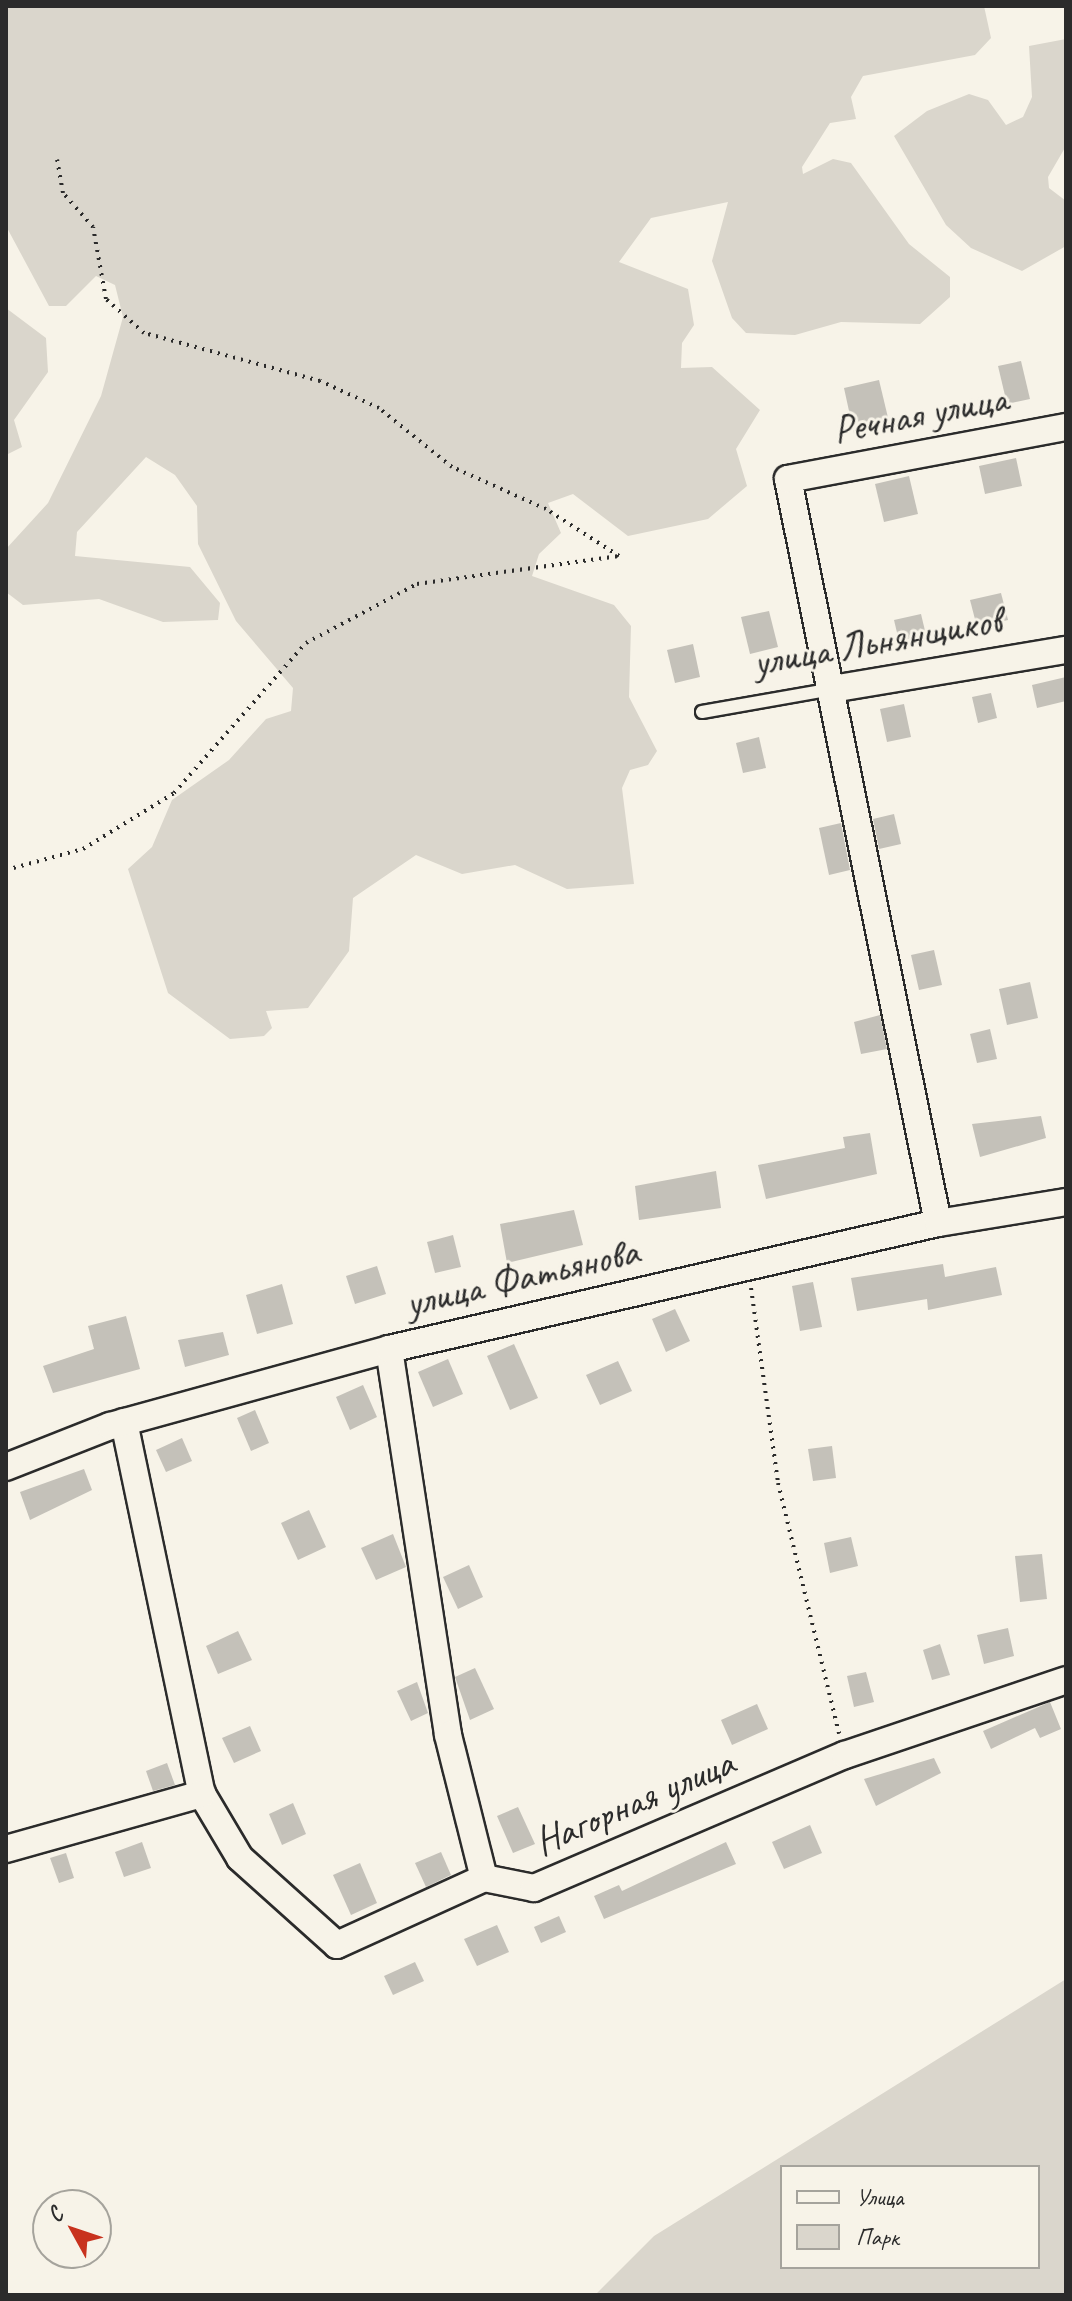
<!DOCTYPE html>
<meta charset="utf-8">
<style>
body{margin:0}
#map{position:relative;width:1072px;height:2301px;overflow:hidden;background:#f7f3e8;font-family:Caveat,sans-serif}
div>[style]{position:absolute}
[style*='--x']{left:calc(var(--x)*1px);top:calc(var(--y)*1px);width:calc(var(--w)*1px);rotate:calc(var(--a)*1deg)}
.green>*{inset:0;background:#dad6cc}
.building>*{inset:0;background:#c4c1b9}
.path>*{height:4px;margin-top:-2px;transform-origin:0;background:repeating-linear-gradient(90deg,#2b2b2b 0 2px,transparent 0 8px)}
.roads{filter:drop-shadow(2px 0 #2b2b2b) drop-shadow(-2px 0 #2b2b2b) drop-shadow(0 2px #2b2b2b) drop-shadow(0 -2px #2b2b2b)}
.service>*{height:12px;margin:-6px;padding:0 6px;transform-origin:6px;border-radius:6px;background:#f7f3e8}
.minor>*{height:26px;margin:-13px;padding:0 13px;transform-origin:13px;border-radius:13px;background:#f7f3e8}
span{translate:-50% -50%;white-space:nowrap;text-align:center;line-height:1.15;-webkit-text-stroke:6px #f7f3e8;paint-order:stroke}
.street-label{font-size:40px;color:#2b2b2b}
.frame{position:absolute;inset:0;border:8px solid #2b2b2b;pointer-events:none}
.legend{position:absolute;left:780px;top:2165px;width:260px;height:104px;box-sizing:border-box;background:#f7f3e8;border:2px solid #a5a39c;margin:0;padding:10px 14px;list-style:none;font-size:24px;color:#2b2b2b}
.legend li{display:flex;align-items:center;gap:16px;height:40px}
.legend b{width:40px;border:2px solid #a5a39c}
.north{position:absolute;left:32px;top:2189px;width:80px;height:80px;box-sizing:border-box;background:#f7f3e8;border:2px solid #a5a39c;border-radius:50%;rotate:310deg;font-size:22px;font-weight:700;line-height:32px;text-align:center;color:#2b2b2b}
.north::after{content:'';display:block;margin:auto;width:28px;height:36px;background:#c8321e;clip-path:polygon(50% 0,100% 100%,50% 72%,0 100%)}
</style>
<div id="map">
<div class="green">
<div style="clip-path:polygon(6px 6px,984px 6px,991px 38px,975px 55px,863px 76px,851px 97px,856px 119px,830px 123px,802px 167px,803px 174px,833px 159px,851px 163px,909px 244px,950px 277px,950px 297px,920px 324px,841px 322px,795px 335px,746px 333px,732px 318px,712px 261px,728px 202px,651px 218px,619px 262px,688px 289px,694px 325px,682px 343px,681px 368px,712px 367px,760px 410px,736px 449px,747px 486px,708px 519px,628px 536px,573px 494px,548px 503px,561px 533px,539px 554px,532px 576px,614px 605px,631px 626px,629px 697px,657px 751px,648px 765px,630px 770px,622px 788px,634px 884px,567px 889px,515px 865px,462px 874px,416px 855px,353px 898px,349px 951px,308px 1008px,266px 1011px,272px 1028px,264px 1036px,230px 1039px,168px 993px,128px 869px,152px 847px,172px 800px,229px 760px,266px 719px,291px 711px,293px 688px,236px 621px,198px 544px,197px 506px,175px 475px,146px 457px,77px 532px,75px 556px,190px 567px,220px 603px,218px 620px,163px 622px,99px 599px,23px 605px,6px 592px,6px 549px,48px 503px,101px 396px,123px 317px,115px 285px,96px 276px,66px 306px,49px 306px,6px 226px)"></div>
<div style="clip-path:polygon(1066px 39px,1066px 146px,1048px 177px,1049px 188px,1066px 201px,1066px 246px,1022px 271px,971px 248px,946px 225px,894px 136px,927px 111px,969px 94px,988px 100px,1006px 125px,1023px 117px,1032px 97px,1029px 46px)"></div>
<div style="clip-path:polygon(6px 308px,46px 338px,48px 372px,14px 420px,22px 447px,6px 455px)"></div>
<div style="clip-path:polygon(evenodd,1066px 1979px,1066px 2295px,595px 2295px,654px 2236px,1066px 1979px,1038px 2167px,1038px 2267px,782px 2267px,782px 2167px,1038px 2167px)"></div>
</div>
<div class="building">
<div style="clip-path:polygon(1021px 361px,1030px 399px,1007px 404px,998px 366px)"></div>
<div style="clip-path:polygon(879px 380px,890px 426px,854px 434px,844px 388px)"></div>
<div style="clip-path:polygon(1016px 458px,1022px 486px,985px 494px,979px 466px)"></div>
<div style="clip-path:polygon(909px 476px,918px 514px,884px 522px,875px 484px)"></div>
<div style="clip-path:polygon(1001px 593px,1008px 620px,977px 627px,970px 600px)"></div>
<div style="clip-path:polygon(769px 611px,778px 647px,750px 654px,741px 617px)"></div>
<div style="clip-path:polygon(921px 614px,926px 635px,899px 641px,894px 620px)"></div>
<div style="clip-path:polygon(693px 644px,700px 677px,675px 683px,667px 650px)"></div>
<div style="clip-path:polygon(1066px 677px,1066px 701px,1037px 708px,1032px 685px)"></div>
<div style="clip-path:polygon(991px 693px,997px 718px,978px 723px,972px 697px)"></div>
<div style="clip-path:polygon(904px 704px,911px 737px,887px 742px,880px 709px)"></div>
<div style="clip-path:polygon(759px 737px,766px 768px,743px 773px,736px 743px)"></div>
<div style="clip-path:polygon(894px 814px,901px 844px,879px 849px,873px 819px)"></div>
<div style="clip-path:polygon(841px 823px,850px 870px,829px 875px,819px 828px)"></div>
<div style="clip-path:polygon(934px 950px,942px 985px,919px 990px,911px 955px)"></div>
<div style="clip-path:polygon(1030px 982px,1038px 1018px,1007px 1025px,999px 989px)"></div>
<div style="clip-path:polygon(880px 1015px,887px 1049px,861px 1054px,854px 1022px)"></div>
<div style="clip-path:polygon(990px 1029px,997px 1059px,977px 1063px,970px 1034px)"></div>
<div style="clip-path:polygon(1041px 1116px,1046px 1138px,980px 1157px,972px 1124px)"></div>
<div style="clip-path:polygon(870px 1133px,877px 1174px,766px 1199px,758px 1165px,845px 1148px,843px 1137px)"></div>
<div style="clip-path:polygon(716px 1171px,721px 1208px,639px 1220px,635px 1186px)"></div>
<div style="clip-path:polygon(574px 1210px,583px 1245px,507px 1263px,500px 1224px)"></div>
<div style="clip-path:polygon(453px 1235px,461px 1267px,435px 1273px,427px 1242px)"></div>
<div style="clip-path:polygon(943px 1264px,945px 1277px,996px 1267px,1002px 1295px,928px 1310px,927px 1299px,857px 1311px,851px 1278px)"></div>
<div style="clip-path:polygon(377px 1266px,386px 1294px,355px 1304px,346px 1276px)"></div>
<div style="clip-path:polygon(813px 1282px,822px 1327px,800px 1331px,792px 1286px)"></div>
<div style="clip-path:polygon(282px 1284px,293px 1324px,257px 1334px,246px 1295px)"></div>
<div style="clip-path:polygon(675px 1309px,690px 1341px,666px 1352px,652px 1319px)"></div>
<div style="clip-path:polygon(126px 1316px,140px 1369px,53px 1393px,43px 1366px,94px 1349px,88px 1326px)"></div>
<div style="clip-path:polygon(223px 1332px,229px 1355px,185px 1367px,178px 1340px)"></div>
<div style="clip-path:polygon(514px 1344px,538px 1398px,510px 1410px,487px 1356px)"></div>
<div style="clip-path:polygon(448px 1359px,463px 1394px,433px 1407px,418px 1372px)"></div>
<div style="clip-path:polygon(618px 1361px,632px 1391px,600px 1405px,586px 1375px)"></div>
<div style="clip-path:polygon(363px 1385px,377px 1417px,350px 1430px,336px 1397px)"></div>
<div style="clip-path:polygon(255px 1410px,269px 1443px,251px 1451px,237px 1418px)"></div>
<div style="clip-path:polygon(182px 1438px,192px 1461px,166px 1472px,156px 1450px)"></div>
<div style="clip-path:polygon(832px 1446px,836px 1478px,813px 1481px,808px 1449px)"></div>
<div style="clip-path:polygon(84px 1469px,92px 1490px,30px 1520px,20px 1492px)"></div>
<div style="clip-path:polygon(309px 1510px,326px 1547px,298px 1560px,281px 1523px)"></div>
<div style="clip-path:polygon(393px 1534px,406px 1567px,376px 1580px,361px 1548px)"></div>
<div style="clip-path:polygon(851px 1537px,858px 1566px,830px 1573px,824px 1543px)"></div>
<div style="clip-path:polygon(1042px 1554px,1047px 1599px,1020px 1602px,1015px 1556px)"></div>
<div style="clip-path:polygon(469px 1565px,483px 1597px,458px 1609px,443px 1577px)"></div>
<div style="clip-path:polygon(1008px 1628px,1014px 1656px,984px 1664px,977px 1635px)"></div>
<div style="clip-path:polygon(238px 1631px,252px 1660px,218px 1674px,206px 1646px)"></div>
<div style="clip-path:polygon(940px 1644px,950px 1675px,932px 1680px,923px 1650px)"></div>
<div style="clip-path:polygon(475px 1668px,494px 1709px,470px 1720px,455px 1677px)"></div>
<div style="clip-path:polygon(866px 1672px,874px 1702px,854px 1707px,847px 1676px)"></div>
<div style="clip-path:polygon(417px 1682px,428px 1713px,411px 1721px,397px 1691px)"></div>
<div style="clip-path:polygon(1050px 1702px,1061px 1729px,1040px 1738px,1035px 1728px,991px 1749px,983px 1731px)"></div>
<div style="clip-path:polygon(757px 1704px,768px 1729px,732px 1745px,721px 1720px)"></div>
<div style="clip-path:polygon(250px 1726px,261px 1751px,234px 1763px,222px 1738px)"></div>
<div style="clip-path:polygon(934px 1758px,941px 1773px,876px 1806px,864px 1779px)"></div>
<div style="clip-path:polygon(167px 1763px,175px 1785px,153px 1791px,146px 1771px)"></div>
<div style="clip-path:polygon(293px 1803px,306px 1834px,282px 1845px,269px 1814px)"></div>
<div style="clip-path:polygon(518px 1807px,535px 1844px,513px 1853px,497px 1816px)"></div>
<div style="clip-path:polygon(810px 1825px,822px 1853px,784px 1869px,772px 1842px)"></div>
<div style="clip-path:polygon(142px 1842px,151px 1868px,124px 1877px,115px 1852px)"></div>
<div style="clip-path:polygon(726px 1842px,736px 1864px,604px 1919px,594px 1896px,619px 1885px,622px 1891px)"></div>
<div style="clip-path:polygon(441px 1852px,451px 1875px,426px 1887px,415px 1863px)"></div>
<div style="clip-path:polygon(66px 1853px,74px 1878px,59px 1883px,50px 1858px)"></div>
<div style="clip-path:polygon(360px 1863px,377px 1903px,351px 1915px,333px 1875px)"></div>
<div style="clip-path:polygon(559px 1916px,566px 1932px,541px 1943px,534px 1927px)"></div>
<div style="clip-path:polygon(497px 1925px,509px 1952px,477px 1966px,464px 1939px)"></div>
<div style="clip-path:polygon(415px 1962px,424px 1981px,393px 1995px,384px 1976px)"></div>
</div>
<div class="path">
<div style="--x:6;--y:870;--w:80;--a:-15.3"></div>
<div style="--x:83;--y:849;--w:107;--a:-31.6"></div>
<div style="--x:174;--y:793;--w:200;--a:-48.7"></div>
<div style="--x:306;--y:643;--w:126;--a:-28"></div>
<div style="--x:417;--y:584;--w:204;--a:-7.9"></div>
<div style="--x:619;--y:556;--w:87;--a:-147.2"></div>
<div style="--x:546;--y:509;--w:103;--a:-155.9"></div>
<div style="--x:452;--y:467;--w:94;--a:-141.1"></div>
<div style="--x:379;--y:408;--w:65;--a:-155.4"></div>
<div style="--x:320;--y:381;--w:182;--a:-164.7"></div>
<div style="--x:144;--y:333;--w:51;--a:-138.2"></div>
<div style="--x:106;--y:299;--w:73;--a:-100.2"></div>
<div style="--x:93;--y:227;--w:45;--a:-131.4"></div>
<div style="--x:63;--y:193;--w:34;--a:-100"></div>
<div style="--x:751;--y:1288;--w:197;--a:82.1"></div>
<div style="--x:778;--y:1483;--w:258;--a:76.3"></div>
</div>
<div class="roads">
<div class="service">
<div style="--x:702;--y:712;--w:132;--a:-10"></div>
</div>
<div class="minor">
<div style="--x:832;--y:689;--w:237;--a:-9.5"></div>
<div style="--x:938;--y:1223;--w:759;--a:-101.4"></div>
<div style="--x:788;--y:479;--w:283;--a:-10.6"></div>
<div style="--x:389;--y:1349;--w:390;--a:81.3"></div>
<div style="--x:448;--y:1735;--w:147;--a:75.9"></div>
<div style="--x:124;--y:1422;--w:380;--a:78.2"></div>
<div style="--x:202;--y:1794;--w:74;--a:59.3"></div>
<div style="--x:240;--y:1858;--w:130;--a:41.9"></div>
<div style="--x:337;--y:1945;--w:162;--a:-24.5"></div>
<div style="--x:484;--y:1878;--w:51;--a:11.3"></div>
<div style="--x:534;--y:1888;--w:338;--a:-23.2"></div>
<div style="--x:845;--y:1755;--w:233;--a:-18.7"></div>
<div style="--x:6;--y:1467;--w:112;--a:-21.5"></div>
<div style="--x:110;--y:1426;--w:289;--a:-15.4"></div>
<div style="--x:389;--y:1349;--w:563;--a:-12.93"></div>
<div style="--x:938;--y:1223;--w:130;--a:-9.3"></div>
<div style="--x:6;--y:1849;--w:204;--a:-15.7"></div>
</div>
</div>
<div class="street-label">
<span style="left:920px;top:414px;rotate:-11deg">Речная улица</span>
<span style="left:877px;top:641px;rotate:-10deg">улица Льнянщиков</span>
<span style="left:522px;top:1277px;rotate:-13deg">улица Фатьянова</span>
<span style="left:634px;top:1802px;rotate:-23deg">Нагорная улица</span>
</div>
<div class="frame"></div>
<ul class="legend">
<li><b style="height:10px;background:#f7f3e8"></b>Улица</li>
<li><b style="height:22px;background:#dad6cc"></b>Парк</li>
</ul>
<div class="north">С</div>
</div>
